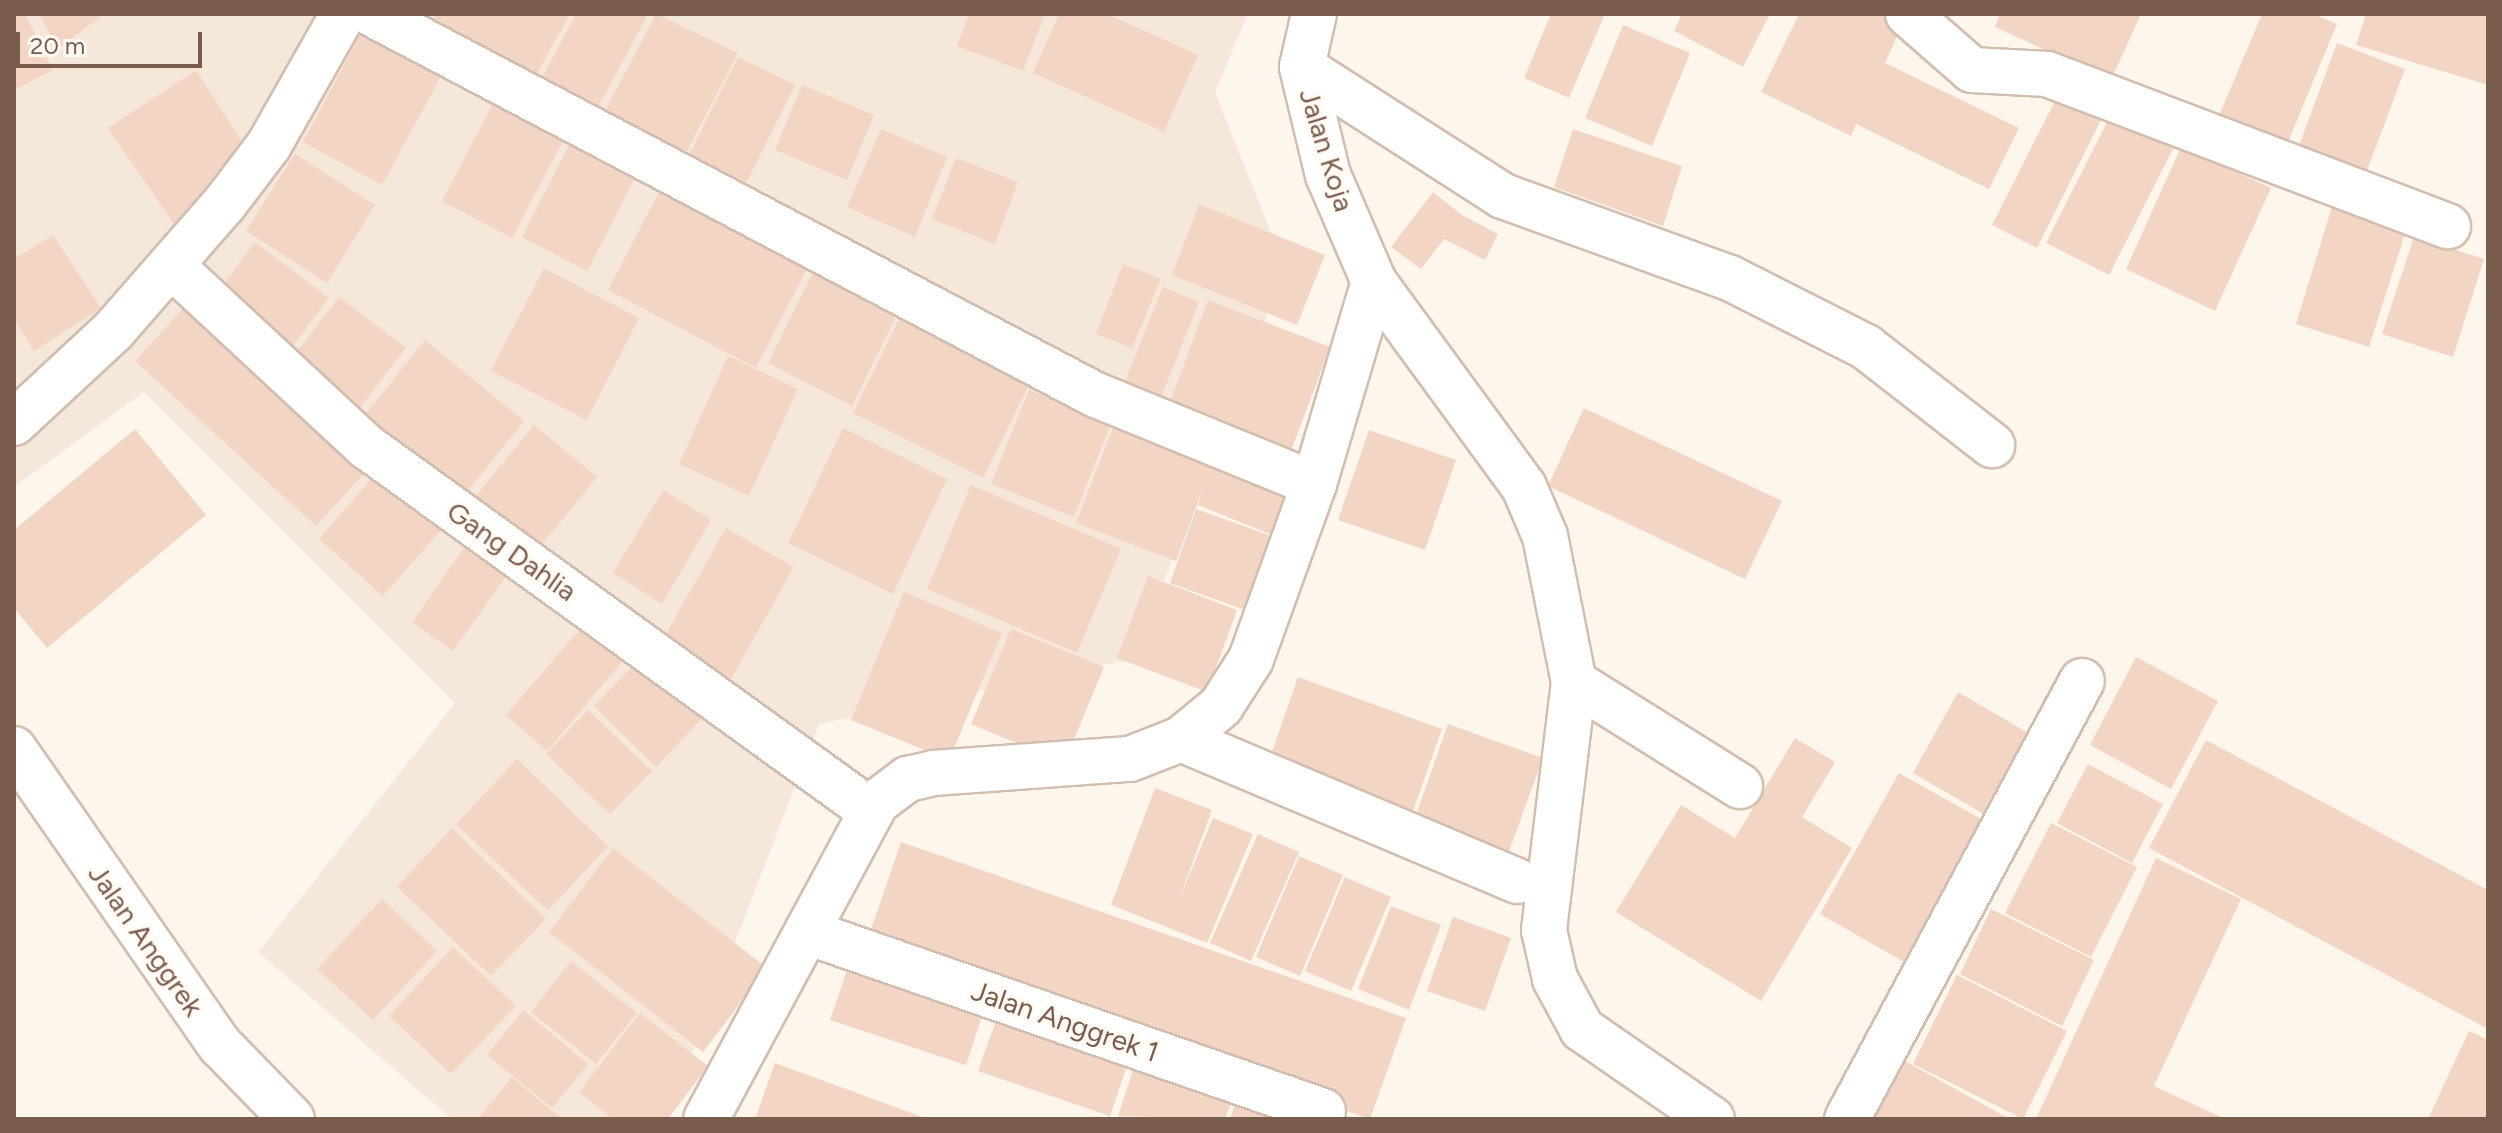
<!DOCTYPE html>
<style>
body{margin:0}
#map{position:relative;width:2502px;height:1133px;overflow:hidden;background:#fdf6ec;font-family:Figtree,sans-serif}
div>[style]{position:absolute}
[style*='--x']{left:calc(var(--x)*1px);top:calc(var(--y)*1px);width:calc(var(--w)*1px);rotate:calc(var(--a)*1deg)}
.residential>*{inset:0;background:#f5e8da}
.building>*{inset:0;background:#f3d5c3}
.roads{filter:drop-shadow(2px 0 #d1beb0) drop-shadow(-2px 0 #d1beb0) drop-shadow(0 2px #d1beb0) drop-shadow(0 -2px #d1beb0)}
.street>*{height:44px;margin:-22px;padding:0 22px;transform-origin:22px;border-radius:22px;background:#fff}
.secondary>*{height:44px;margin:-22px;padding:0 22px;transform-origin:22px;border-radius:22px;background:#fff}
span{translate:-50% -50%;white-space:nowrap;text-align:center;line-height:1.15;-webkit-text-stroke:7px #fffaf3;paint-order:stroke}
.street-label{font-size:28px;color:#7a5c4d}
.frame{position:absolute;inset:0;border:16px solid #7a5c4d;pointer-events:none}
.scale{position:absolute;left:16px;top:32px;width:186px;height:36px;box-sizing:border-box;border:4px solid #7a5c4d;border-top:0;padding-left:10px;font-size:24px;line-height:28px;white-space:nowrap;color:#7a5c4d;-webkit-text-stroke:6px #fffaf3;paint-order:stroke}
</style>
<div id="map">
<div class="residential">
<div style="clip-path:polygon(14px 14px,1248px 14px,1215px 92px,1285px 268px,1134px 659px,819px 724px,667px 1119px,452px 1119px,258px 952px,455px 703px,144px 392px,14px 487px)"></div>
</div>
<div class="building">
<div style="clip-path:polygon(14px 14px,25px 14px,53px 70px,14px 90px)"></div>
<div style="clip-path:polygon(39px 14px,104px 14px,58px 49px)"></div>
<div style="clip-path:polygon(437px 14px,570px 14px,530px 86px,428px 29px)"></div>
<div style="clip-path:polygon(576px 14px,648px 14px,592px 119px,536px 89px)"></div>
<div style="clip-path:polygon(656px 14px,738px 53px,684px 157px,603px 115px)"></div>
<div style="clip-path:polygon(969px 14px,1045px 14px,1023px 71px,957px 46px)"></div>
<div style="clip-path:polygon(1059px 14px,1107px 14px,1198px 55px,1164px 132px,1033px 73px)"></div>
<div style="clip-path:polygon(1551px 14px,1605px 14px,1569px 98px,1524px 78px)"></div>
<div style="clip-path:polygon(1682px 14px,1770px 14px,1743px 67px,1674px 31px)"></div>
<div style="clip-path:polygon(1799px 14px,1884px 14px,1903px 23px,1885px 63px,2019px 128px,1989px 189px,1856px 124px,1851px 136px,1761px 92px)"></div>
<div style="clip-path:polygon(2000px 14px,2141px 14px,2111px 80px,1995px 27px)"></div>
<div style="clip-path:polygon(2262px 14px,2313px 14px,2337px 24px,2283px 154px,2215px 125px)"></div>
<div style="clip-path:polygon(2366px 14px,2488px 14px,2488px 85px,2356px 45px)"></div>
<div style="clip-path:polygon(1623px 25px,1690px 53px,1652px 146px,1585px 118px)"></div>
<div style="clip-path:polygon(363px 29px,443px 73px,382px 185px,303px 142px)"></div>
<div style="clip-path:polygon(2337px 43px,2405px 69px,2361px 187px,2293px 162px)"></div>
<div style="clip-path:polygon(738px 57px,795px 85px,742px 192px,685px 163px)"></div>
<div style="clip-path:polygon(196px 70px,245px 146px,174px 224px,108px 128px)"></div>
<div style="clip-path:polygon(802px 85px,874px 115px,847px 180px,775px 150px)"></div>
<div style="clip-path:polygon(2057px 97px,2101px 120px,2037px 248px,1992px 225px)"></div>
<div style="clip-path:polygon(493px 103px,563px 141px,512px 238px,442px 201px)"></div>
<div style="clip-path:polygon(2111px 114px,2174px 147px,2109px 275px,2046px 243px)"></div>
<div style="clip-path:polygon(881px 129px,947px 157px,915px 237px,847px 207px)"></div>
<div style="clip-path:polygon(1573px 129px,1682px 166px,1663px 226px,1554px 187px)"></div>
<div style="clip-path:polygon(571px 141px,636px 176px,587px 271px,522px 237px)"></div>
<div style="clip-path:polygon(2181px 147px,2271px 188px,2215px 311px,2126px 269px)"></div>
<div style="clip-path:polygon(295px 154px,375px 205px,327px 283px,246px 231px)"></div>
<div style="clip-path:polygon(956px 158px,1018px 182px,995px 244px,932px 219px)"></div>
<div style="clip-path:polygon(661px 188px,809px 265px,756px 368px,608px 290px)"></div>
<div style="clip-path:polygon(1433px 192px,1462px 215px,1498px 234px,1485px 260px,1444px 239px,1421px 269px,1391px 247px)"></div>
<div style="clip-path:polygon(2334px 200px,2408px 224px,2369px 347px,2296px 324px)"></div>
<div style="clip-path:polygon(1199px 204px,1325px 255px,1297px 325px,1172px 275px)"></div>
<div style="clip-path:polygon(53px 235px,101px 308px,34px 351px,14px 319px,14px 259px)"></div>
<div style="clip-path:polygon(2414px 237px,2484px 259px,2453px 357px,2382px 334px)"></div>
<div style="clip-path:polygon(255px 242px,329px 298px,290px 350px,216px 294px)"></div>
<div style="clip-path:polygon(1123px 264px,1161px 279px,1132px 348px,1096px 334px)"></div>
<div style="clip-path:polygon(816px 266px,900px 308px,852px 406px,768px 363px)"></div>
<div style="clip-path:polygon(544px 268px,639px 318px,587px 420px,491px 371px)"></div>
<div style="clip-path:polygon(1163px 287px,1199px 302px,1160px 400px,1123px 386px)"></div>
<div style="clip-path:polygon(339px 297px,406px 348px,355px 414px,289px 362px)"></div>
<div style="clip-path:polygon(191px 300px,371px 466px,316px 526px,135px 361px)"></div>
<div style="clip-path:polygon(1208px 300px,1330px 347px,1288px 459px,1166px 413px)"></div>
<div style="clip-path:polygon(900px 317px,1030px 383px,983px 478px,853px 413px)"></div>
<div style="clip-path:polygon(425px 340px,524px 421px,455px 507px,356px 426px)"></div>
<div style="clip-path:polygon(728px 356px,798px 389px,749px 496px,679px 464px)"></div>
<div style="clip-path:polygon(1029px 390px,1111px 423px,1074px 517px,991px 484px)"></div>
<div style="clip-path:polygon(1584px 408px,1782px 501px,1745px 579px,1548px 486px)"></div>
<div style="clip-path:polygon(534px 425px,597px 477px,529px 560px,466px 508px)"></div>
<div style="clip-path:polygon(1114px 425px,1288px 493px,1272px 535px,1198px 505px,1204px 486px,1176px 561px,1076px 523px)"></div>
<div style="clip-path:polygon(843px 428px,947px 479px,893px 594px,788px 543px)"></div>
<div style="clip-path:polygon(135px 429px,206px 515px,47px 648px,14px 608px,14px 530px)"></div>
<div style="clip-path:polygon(1369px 430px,1456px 460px,1425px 550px,1338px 520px)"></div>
<div style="clip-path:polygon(377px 472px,442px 529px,383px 596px,319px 539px)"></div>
<div style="clip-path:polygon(971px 485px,1121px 549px,1077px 653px,927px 589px)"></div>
<div style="clip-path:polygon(663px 490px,711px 520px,662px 604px,613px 573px)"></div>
<div style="clip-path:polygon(1196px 509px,1277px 538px,1250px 612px,1170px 583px)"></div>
<div style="clip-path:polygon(726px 528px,794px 567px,731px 679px,662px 641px)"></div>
<div style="clip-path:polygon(475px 532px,517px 561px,453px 651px,412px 622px)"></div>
<div style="clip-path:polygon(1148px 576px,1237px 610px,1207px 692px,1117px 658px)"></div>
<div style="clip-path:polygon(904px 592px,1002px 633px,949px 760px,851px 720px)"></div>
<div style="clip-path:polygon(592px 615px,632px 650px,547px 751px,506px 715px)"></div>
<div style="clip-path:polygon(1011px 629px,1104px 667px,1064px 763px,971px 724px)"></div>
<div style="clip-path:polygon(648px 650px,709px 711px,656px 767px,594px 706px)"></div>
<div style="clip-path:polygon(2136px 657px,2218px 701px,2171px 789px,2090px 745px)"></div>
<div style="clip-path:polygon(1298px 677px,1442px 729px,1411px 817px,1267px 766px)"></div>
<div style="clip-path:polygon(1958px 692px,2044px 742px,1999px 823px,1913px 773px)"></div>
<div style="clip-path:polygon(588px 710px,652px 771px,610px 814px,546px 754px)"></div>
<div style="clip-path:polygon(1448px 724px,1543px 758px,1505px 862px,1411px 829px)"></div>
<div style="clip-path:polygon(1795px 738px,1835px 762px,1802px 817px,1852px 848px,1761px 1001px,1616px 912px,1681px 805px,1735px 838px)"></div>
<div style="clip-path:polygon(2206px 740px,2488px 890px,2488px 1029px,2149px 848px)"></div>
<div style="clip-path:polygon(517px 759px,608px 846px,548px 911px,456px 824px)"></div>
<div style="clip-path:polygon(2088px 764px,2163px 804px,2132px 863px,2057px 823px)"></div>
<div style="clip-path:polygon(1899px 773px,1990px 824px,1911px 966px,1820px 914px)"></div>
<div style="clip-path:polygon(1155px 788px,1212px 810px,1178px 902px,1213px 818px,1253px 834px,1207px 943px,1111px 905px)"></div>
<div style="clip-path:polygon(2051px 823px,2137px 867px,2091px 957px,2005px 913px)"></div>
<div style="clip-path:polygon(452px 828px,546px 919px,491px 976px,397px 887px)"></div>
<div style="clip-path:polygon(1258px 834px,1299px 852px,1251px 961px,1210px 943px)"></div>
<div style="clip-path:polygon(901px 842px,1406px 1018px,1370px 1119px,865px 947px)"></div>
<div style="clip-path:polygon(613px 848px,767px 968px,703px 1052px,549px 932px)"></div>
<div style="clip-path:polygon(1299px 856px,1343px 875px,1300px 976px,1256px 957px)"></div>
<div style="clip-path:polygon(2156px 858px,2241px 899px,2154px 1086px,2225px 1119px,2036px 1119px)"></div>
<div style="clip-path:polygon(1345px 877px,1391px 897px,1351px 991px,1305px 971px)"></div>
<div style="clip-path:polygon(382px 899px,437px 951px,373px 1020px,317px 969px)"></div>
<div style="clip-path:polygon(1391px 906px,1441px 925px,1409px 1010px,1358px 989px)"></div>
<div style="clip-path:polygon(1991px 909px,2094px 960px,2062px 1026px,1960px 974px)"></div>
<div style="clip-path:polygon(1453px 917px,1511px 938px,1485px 1011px,1427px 991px)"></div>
<div style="clip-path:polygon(453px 947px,516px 1006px,451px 1074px,389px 1016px)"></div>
<div style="clip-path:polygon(853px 953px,988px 998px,966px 1065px,830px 1020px)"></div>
<div style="clip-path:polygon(571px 961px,637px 1013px,596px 1064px,531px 1012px)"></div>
<div style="clip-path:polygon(1957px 975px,2067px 1031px,2023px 1119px,1913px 1064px)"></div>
<div style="clip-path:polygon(1002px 1004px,1133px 1048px,1110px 1116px,978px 1071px)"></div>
<div style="clip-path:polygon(523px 1010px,588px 1064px,552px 1108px,487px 1055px)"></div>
<div style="clip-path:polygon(640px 1013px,708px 1066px,668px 1119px,613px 1119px,579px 1092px)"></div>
<div style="clip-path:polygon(2469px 1031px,2488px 1040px,2488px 1119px,2428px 1119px)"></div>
<div style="clip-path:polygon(1139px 1052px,1237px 1086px,1225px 1119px,1118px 1116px)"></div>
<div style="clip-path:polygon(1901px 1059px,2010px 1119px,1868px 1119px)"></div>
<div style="clip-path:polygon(775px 1063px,928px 1119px,755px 1119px)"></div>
<div style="clip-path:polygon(512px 1077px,562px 1119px,478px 1119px)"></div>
<div style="clip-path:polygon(1241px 1087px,1310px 1119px,1230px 1119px)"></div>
</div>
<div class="roads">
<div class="street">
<div style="--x:372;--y:14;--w:818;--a:27.76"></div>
<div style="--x:1096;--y:395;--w:235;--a:22.2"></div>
<div style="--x:1314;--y:14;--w:54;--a:102.8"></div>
<div style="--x:1302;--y:67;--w:111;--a:76.5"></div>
<div style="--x:1328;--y:175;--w:116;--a:66.7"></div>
<div style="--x:1908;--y:14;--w:85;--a:41.2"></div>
<div style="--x:1972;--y:70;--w:75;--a:3.1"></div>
<div style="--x:2047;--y:74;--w:429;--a:20.8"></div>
<div style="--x:1302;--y:67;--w:239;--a:32.7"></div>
<div style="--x:1503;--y:196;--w:241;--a:19.9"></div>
<div style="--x:1730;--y:278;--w:153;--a:26.9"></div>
<div style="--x:1866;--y:347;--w:160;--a:37.9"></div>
<div style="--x:172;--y:266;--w:266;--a:42.9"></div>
<div style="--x:367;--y:447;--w:622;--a:35.84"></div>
<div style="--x:14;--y:423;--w:135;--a:-42.9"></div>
<div style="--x:113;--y:331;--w:170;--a:-48.8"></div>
<div style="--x:225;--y:203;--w:73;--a:-52.8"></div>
<div style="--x:269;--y:145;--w:150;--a:-60.5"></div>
<div style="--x:1574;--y:682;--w:196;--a:32.1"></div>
<div style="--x:1181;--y:739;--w:365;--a:22.9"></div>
<div style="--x:807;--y:932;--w:546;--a:19.13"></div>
<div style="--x:1847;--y:1119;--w:497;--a:-61.8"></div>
</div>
<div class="secondary">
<div style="--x:1374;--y:282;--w:254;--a:53.8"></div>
<div style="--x:1524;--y:487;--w:53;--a:66.8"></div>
<div style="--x:1545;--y:536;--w:149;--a:78.8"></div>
<div style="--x:1574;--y:682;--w:250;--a:96.9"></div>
<div style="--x:1544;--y:930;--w:50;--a:77.3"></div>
<div style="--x:1555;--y:979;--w:57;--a:61.6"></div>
<div style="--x:1582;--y:1029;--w:158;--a:34.7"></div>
<div style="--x:14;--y:749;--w:361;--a:55.2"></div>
<div style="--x:220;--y:1045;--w:103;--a:45.8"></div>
<div style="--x:706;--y:1119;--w:360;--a:-61.7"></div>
<div style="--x:877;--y:802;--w:39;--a:-37"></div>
<div style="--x:908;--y:779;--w:26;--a:-13"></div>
<div style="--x:933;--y:773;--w:197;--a:-4.1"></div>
<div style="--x:1130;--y:759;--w:55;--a:-21.4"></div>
<div style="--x:1181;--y:739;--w:52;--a:-39.5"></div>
<div style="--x:1221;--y:706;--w:56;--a:-57.4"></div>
<div style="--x:1251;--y:659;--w:186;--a:-70.2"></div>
<div style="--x:1314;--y:484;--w:211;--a:-73.5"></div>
</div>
</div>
<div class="street-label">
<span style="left:1327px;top:150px;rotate:73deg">Jalan Koja</span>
<span style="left:512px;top:551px;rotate:35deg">Gang Dahlia</span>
<span style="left:146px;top:940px;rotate:55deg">Jalan Anggrek</span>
<span style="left:1065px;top:1021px;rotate:19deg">Jalan Anggrek 1</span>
</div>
<div class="frame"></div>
<div class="scale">20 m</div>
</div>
